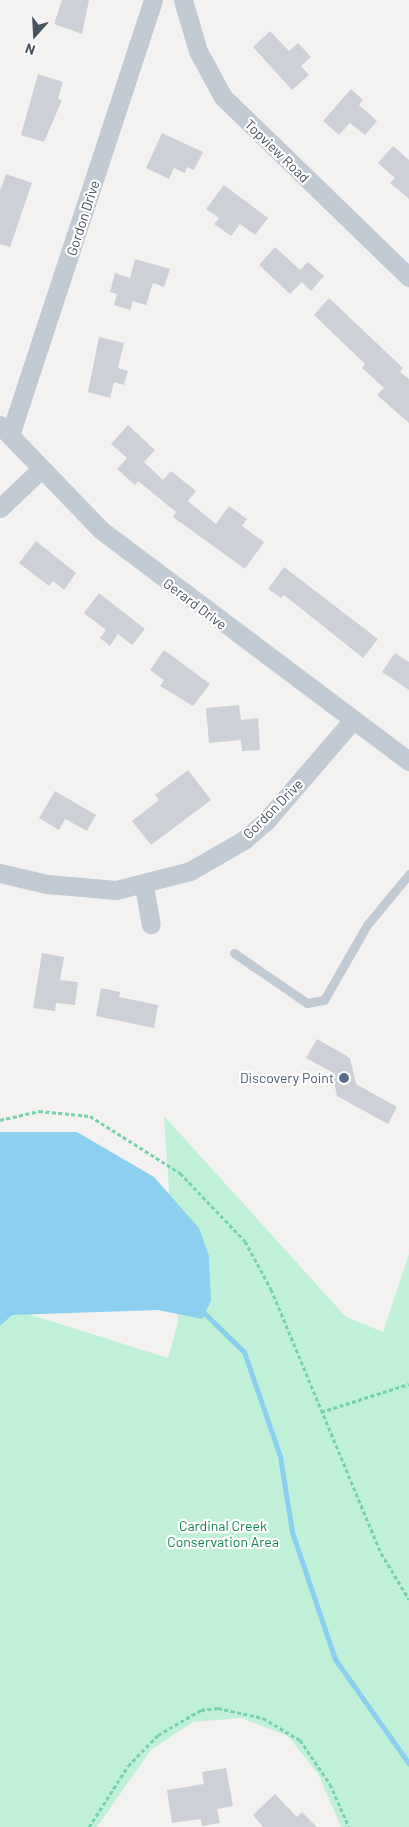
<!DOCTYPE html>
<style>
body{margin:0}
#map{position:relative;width:409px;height:1827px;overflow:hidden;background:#f4f2f1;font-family:Barlow,sans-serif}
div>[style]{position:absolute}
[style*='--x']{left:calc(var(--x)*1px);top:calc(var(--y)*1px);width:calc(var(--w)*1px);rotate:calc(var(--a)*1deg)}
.green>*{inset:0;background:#c0f1d8}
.water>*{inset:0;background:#8dcfee}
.stream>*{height:5px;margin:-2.5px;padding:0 2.5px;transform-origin:2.5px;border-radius:2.5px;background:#8dcfee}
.building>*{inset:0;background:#cdd0d7}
.path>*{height:3px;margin-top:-1.5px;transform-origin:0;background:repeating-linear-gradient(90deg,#77d0ae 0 4px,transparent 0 6.5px)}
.lane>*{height:9px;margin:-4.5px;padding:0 4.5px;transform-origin:4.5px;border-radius:4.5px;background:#c2cad3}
.street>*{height:19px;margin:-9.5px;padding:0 9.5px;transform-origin:9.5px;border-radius:9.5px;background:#c2cad3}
.dots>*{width:14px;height:14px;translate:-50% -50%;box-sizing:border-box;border:2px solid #fff;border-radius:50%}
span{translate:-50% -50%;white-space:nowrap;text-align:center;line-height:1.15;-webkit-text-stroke:4.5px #fff;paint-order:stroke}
.street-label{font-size:14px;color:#49525f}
.service-label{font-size:14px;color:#4e5e75}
.right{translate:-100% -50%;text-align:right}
.park-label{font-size:14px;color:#168459}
.north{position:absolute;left:10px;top:10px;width:50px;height:50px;-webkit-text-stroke:4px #fff;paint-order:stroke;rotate:199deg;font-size:14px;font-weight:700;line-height:20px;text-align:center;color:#49525f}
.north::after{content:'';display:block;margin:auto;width:18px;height:22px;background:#49525f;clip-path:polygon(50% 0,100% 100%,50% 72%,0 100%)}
</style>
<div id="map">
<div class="green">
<div style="clip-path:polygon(164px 1116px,346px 1317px,383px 1332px,409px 1254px,409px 1827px,341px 1827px,318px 1774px,288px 1736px,241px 1718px,193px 1722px,151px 1750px,97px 1827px,0 1827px,0 1305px,168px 1358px,178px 1322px)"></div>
</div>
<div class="water">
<div style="clip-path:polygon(0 1132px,77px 1132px,154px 1177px,199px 1228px,209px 1256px,211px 1301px,202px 1319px,158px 1310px,12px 1315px,0 1326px)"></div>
</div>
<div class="stream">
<div style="--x:201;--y:1310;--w:60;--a:44.3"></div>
<div style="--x:244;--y:1352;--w:110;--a:70.9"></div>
<div style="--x:280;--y:1456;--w:77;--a:81"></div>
<div style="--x:292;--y:1532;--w:134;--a:71.3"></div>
<div style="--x:335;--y:1659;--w:128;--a:54.8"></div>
</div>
<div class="building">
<div style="clip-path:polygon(62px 0,89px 0,82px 34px,54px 24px)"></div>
<div style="clip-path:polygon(270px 31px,289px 51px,298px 43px,311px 57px,301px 66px,309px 75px,292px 90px,253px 47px)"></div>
<div style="clip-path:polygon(38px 74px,63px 82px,58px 99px,62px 100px,44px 142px,21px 135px)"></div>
<div style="clip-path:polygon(351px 89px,363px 100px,359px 105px,377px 121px,365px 135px,350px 123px,339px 135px,323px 121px)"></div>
<div style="clip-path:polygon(162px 133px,203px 152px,194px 170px,187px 167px,185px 173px,174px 168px,169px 179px,146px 168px)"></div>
<div style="clip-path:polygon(393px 146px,409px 160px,409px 199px,390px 183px,395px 178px,378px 163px)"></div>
<div style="clip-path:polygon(6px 174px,32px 183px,10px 247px,0 244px,0 191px)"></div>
<div style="clip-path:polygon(224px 185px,268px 218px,255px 235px,240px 224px,231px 236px,214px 224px,219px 218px,206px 209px)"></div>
<div style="clip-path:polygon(275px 247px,300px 270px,308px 262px,324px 276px,311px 291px,302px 282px,290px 294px,259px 265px)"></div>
<div style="clip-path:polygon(135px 259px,170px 269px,164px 287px,153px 283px,146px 305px,133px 301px,130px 310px,114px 305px,117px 294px,110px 292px,115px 273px,130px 278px)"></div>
<div style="clip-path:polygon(329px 298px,403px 368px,400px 372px,409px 379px,409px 423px,377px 395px,384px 388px,362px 368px,365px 364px,314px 315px)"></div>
<div style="clip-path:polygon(99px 337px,124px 343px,118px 368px,128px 371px,124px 385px,114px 382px,110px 398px,88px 392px)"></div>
<div style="clip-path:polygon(128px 425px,155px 450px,144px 462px,163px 480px,171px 471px,196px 491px,188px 501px,216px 524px,229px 506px,247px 519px,242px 526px,264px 542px,245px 569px,173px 517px,176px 512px,138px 481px,135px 485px,117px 469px,127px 458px,111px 444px)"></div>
<div style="clip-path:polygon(36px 541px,76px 573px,64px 590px,53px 581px,49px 586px,19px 563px)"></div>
<div style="clip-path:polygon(284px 567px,378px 639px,363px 658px,284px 595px,281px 598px,268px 589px)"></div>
<div style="clip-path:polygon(99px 593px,145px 629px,132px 645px,118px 634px,110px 646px,100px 638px,106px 630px,84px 613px)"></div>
<div style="clip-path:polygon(164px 650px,210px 684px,193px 706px,160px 686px,164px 680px,150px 670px)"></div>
<div style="clip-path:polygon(395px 653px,409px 662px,409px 690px,382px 672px)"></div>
<div style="clip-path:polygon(239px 705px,241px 720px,258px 718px,260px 750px,242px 751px,241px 740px,209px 743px,206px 708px)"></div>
<div style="clip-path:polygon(188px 770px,211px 800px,151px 845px,132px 821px,159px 800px,155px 795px)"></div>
<div style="clip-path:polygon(55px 791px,96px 815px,87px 831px,65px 819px,59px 830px,39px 818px)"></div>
<div style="clip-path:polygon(42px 953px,64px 957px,60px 980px,78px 982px,75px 1005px,56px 1003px,55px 1011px,33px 1008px)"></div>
<div style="clip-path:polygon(101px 988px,120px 992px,119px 997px,158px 1005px,154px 1028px,96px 1016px)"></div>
<div style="clip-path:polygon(317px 1039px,350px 1058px,356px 1084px,397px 1107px,388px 1124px,337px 1096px,332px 1072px,306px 1058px)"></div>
<div style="clip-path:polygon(226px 1768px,233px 1806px,217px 1809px,220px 1823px,202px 1826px,201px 1819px,172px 1823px,167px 1790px,204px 1784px,202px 1772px)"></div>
<div style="clip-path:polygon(275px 1794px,297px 1817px,302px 1812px,317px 1827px,263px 1827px,253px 1815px)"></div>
</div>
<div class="path">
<div style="--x:0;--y:1120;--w:40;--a:-13"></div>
<div style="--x:39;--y:1111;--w:51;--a:5.6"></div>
<div style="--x:90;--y:1116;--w:107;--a:32.3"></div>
<div style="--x:180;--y:1173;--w:94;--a:46.3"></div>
<div style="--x:245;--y:1241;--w:55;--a:61.6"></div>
<div style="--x:271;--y:1289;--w:286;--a:67.4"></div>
<div style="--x:381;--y:1553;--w:54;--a:58.7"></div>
<div style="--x:321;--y:1412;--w:92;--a:-17.7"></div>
<div style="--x:89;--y:1827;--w:72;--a:-57.4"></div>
<div style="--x:128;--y:1766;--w:43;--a:-45.9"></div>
<div style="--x:158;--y:1735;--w:50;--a:-30.2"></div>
<div style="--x:201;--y:1710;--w:17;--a:-7"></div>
<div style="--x:218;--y:1708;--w:46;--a:12.5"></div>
<div style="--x:263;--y:1718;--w:43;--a:30.7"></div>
<div style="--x:300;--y:1740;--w:53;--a:55.7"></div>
<div style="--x:330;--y:1784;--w:47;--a:66.2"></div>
</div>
<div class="lane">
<div style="--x:234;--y:953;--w:88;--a:34.4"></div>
<div style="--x:307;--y:1003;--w:17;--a:-10"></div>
<div style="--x:324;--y:1000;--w:86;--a:-60.2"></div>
<div style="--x:367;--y:925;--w:66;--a:-50.5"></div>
</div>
<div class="street">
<div style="--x:183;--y:0;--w:53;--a:73.6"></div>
<div style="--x:198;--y:51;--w:52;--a:61.5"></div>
<div style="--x:223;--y:97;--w:259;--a:44.1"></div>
<div style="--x:0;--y:425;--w:146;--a:46.1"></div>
<div style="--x:101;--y:530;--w:385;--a:36.9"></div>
<div style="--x:10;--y:435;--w:458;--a:-71.8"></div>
<div style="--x:0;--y:508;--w:55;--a:-43.5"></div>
<div style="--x:0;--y:873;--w:48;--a:13.2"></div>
<div style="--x:47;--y:884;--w:69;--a:5"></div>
<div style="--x:116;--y:890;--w:76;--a:-14.4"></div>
<div style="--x:190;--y:871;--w:62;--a:-29.9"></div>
<div style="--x:244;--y:840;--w:29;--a:-41"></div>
<div style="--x:266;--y:821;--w:133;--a:-49.3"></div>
<div style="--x:144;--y:886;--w:39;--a:80"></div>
</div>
<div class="dots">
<div style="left:344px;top:1078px;background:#5c6f8a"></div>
</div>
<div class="street-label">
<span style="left:277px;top:151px;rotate:44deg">Topview Road</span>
<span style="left:83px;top:218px;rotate:-72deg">Gordon Drive</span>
<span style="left:195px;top:604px;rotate:37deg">Gerard Drive</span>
<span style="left:273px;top:809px;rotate:-45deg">Gordon Drive</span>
</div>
<div class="service-label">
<span class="right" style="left:334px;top:1078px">Discovery Point</span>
</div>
<div class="park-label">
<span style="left:223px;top:1534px">Cardinal Creek<br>Conservation Area</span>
</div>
<div class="north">N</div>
</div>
